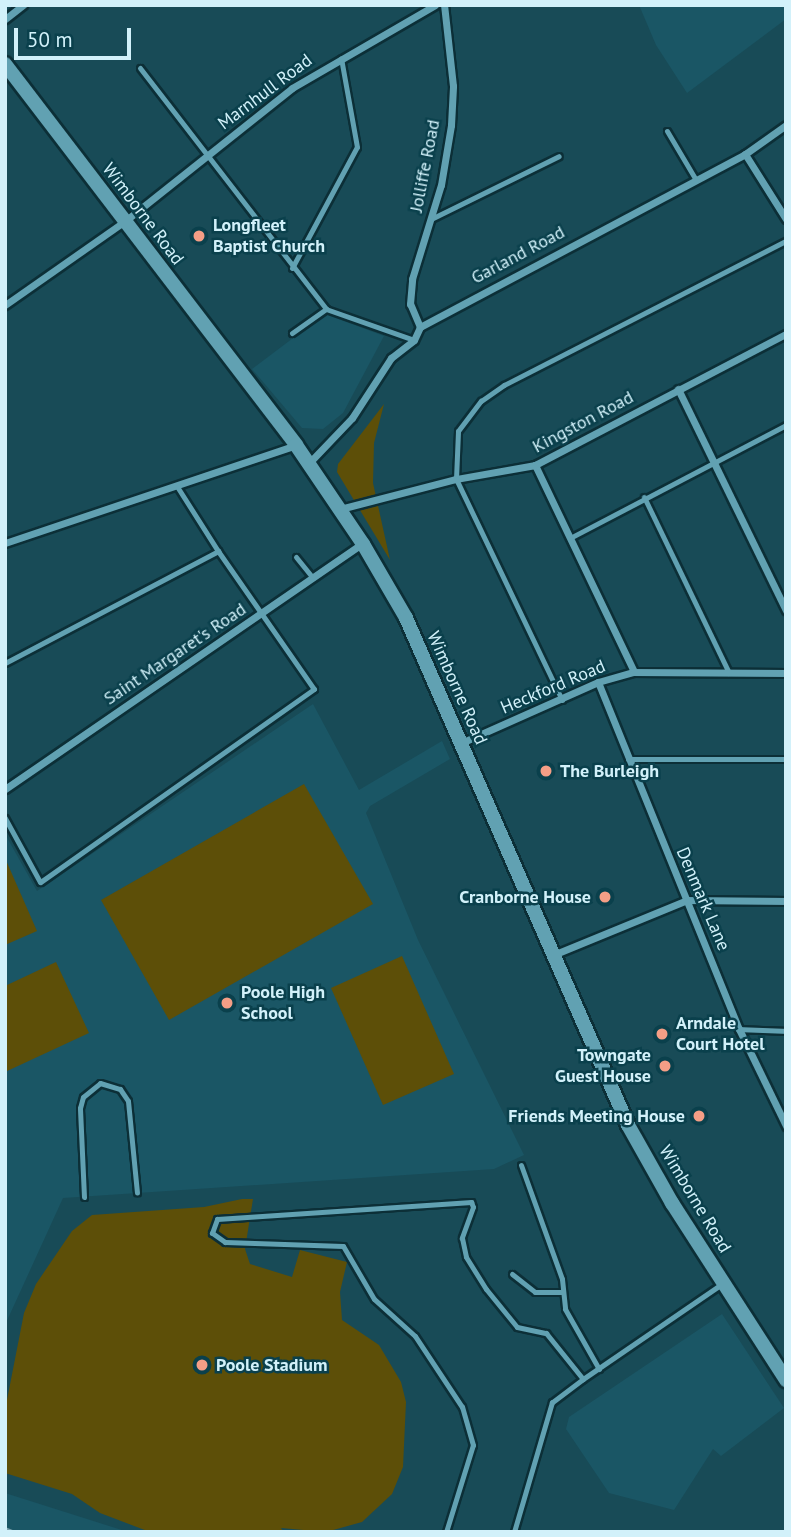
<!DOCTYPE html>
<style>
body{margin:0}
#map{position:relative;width:791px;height:1537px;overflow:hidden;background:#184b57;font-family:"PT Sans",sans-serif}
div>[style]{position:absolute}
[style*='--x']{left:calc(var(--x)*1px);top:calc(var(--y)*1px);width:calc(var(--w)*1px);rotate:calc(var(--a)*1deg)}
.built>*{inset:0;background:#1a5665}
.green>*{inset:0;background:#5d4f08}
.roads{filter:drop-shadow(2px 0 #0c2f37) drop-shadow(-2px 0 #0c2f37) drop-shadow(0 2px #0c2f37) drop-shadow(0 -2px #0c2f37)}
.lane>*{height:5px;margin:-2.5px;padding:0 2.5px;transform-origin:2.5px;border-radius:2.5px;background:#61a1b2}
.street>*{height:7px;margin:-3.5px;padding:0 3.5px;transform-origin:3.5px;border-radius:3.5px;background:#61a1b2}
.secondary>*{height:14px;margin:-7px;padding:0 7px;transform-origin:7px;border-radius:7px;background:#61a1b2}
.rail>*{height:4.5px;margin-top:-2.25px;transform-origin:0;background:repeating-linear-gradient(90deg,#779faa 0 10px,transparent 0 15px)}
.dots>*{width:19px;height:19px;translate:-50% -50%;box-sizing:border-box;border:4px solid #0a404c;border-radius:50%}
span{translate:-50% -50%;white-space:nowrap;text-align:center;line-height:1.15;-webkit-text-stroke:5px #0a404c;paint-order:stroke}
.street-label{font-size:18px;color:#d2f1fa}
.poi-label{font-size:18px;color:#d2f1fa;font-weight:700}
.left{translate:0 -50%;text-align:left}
.right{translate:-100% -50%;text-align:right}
.frame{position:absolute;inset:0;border:7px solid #d2f1fa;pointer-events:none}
.scale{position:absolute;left:14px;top:28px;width:117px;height:32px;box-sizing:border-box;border:4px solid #d2f1fa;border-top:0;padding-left:9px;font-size:21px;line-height:24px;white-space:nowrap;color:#d2f1fa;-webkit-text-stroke:5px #0a404c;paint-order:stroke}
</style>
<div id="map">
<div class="built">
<div style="clip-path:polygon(639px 5px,786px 5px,786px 19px,687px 93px,656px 45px)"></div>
<div style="clip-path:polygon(325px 314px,384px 336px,343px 413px,323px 429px,302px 428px,252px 369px)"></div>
<div style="clip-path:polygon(313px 704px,359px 790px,442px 741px,450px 759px,370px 806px,366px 813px,418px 940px,524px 1155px,494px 1169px,63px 1198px,5px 1325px,5px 834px,37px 891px)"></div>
<div style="clip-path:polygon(722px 1314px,784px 1408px,721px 1456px,713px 1449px,674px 1510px,609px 1493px,566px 1429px,569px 1417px)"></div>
<div style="clip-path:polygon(5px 1493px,128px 1532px,5px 1532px)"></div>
</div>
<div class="green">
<div style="clip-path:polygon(384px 404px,374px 443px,373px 483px,390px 560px,337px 472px,338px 464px)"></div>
<div style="clip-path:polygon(304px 784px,373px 904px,169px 1020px,101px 900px)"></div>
<div style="clip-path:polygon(5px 858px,37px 931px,5px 945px)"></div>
<div style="clip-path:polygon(402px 956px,454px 1074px,383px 1105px,331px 988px)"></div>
<div style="clip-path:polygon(56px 962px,89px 1033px,5px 1072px,5px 986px)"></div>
<div style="clip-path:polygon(242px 1199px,253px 1199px,245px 1249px,250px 1264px,292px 1277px,300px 1250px,347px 1262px,340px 1292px,342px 1320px,379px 1345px,401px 1382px,406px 1402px,403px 1467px,392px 1494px,362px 1522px,326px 1532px,281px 1528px,284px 1532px,150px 1532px,100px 1513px,72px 1494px,5px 1473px,5px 1410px,24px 1313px,36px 1284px,72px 1231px,92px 1215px,204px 1207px)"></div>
</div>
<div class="roads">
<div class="lane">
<div style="--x:140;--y:68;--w:304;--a:52.3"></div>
<div style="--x:326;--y:309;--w:93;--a:19.4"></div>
<div style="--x:667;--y:131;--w:57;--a:59.4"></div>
<div style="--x:433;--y:218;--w:140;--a:-26.2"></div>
<div style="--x:292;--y:268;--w:137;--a:-61.8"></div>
<div style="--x:357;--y:147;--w:90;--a:-100.2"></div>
<div style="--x:292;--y:333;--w:42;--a:-35.2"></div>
<div style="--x:178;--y:488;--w:75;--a:57.6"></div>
<div style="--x:644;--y:497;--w:195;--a:64.2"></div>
<div style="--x:570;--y:538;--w:244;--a:-27.6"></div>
<div style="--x:296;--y:557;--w:27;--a:51"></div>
<div style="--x:5;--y:663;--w:241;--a:-27.7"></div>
<div style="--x:218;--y:551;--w:168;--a:55.2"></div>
<div style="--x:314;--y:689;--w:335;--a:144.8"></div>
<div style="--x:40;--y:882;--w:73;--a:-118.7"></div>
<div style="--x:562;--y:700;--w:245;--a:-115.6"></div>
<div style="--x:456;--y:479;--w:48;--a:-87.6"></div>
<div style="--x:458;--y:431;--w:38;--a:-53"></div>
<div style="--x:481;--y:401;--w:28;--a:-35"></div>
<div style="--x:504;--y:385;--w:317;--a:-27.1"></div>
<div style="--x:628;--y:759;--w:158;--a:0"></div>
<div style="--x:739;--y:1029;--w:47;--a:2.4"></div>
<div style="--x:521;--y:1165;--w:121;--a:70.2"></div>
<div style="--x:562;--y:1279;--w:30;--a:84"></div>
<div style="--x:565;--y:1309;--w:69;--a:60.5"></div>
<div style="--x:84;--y:1197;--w:89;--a:-92.6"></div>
<div style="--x:80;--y:1108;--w:11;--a:-75"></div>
<div style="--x:83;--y:1097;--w:22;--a:-39"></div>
<div style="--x:100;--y:1083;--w:21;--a:17"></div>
<div style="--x:120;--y:1089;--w:14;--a:56"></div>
<div style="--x:128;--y:1101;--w:92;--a:84.4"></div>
<div style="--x:512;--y:1274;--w:29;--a:38"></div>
<div style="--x:535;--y:1292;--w:28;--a:0"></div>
<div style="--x:583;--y:1379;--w:168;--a:-34.4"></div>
<div style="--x:446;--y:1532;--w:91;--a:-72.8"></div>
<div style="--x:473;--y:1445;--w:40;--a:-106"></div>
<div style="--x:462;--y:1407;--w:85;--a:-123.5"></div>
<div style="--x:415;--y:1336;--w:55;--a:-137.9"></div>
<div style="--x:374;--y:1299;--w:61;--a:-120.3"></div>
<div style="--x:343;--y:1246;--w:118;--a:-178.1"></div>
<div style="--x:225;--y:1242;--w:16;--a:-145"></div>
<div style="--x:212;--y:1233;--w:15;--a:-70"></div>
<div style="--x:217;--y:1219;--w:255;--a:-3.8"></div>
<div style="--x:471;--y:1202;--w:5;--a:68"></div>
<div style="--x:473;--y:1207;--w:33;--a:110"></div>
<div style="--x:462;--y:1238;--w:19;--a:78"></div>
<div style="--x:466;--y:1257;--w:38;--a:58"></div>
<div style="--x:486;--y:1289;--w:49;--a:50.8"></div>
<div style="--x:517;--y:1327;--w:30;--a:12"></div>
<div style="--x:546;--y:1333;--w:59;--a:51.2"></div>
<div style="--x:583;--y:1379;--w:39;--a:143"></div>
<div style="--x:552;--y:1402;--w:135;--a:106.3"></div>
</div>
<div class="street">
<div style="--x:5;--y:19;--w:23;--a:-38"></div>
<div style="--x:745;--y:154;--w:77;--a:57.8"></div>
<div style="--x:5;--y:305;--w:146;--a:-35"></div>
<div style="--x:125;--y:221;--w:213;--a:-38.5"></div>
<div style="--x:292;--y:88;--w:165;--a:-30.1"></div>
<div style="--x:420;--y:327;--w:25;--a:-113"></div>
<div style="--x:410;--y:304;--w:25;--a:-85"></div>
<div style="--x:412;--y:279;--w:98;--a:-72.9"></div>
<div style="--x:441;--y:185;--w:61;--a:-80.5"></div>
<div style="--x:451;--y:125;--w:39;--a:-87"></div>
<div style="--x:453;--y:86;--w:81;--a:-96.3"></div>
<div style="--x:678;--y:389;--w:246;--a:64"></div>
<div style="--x:309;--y:463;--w:62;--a:-46.3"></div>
<div style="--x:352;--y:418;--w:72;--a:-57"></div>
<div style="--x:391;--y:358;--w:29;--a:-38"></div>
<div style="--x:414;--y:340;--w:14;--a:-65"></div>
<div style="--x:420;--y:327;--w:368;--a:-28"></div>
<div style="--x:745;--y:154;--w:50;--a:-35.3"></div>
<div style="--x:535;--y:465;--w:229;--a:64.4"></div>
<div style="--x:340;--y:509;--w:120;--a:-14.5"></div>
<div style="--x:456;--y:479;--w:80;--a:-10"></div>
<div style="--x:535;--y:465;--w:283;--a:-27.6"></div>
<div style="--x:5;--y:543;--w:307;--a:-18.6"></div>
<div style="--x:598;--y:682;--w:375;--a:67.9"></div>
<div style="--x:739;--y:1029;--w:108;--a:64.1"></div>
<div style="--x:461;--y:743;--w:150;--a:-24"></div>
<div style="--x:598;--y:682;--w:37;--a:-16"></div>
<div style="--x:634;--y:672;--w:152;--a:0.4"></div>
<div style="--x:5;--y:789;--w:433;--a:-34.5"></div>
<div style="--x:553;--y:955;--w:145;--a:-22.3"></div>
<div style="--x:687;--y:900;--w:99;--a:0.6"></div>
</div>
<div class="secondary">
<div style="--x:5;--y:64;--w:479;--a:52.6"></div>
<div style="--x:296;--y:445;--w:120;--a:55.9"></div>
<div style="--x:363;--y:544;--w:86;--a:59.8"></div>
<div style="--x:406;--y:618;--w:553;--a:66.35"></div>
<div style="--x:628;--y:1125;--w:90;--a:60.6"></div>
<div style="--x:672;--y:1203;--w:211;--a:57.2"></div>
</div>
</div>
<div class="rail">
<div style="--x:5;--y:1529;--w:8;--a:23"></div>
</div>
<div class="dots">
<div style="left:199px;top:236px;background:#f49e86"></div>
<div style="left:546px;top:771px;background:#f49e86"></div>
<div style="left:605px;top:897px;background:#f49e86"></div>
<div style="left:227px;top:1003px;background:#f49e86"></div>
<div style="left:662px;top:1034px;background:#f49e86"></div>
<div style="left:665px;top:1066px;background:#f49e86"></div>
<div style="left:699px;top:1116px;background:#f49e86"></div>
<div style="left:202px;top:1365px;background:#f49e86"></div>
</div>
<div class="street-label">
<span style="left:265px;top:92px;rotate:-37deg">Marnhull Road</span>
<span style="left:425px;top:166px;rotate:-79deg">Jolliffe Road</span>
<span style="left:143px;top:214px;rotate:53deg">Wimborne Road</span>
<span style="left:518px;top:255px;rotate:-28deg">Garland Road</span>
<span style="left:583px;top:422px;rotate:-28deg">Kingston Road</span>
<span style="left:175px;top:654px;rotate:-34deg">Saint Margaret's Road</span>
<span style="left:553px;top:687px;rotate:-23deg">Heckford Road</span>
<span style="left:457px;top:688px;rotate:66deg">Wimborne Road</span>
<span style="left:703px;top:899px;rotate:67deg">Denmark Lane</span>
<span style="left:695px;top:1199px;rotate:59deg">Wimborne Road</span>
</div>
<div class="poi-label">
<span class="left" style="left:213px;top:236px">Longfleet<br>Baptist Church</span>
<span class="left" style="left:560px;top:771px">The Burleigh</span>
<span class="right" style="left:591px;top:897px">Cranborne House</span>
<span class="left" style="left:241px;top:1003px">Poole High<br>School</span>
<span class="left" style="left:676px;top:1034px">Arndale<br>Court Hotel</span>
<span class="right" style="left:651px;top:1066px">Towngate<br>Guest House</span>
<span class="right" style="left:685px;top:1116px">Friends Meeting House</span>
<span class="left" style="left:216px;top:1365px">Poole Stadium</span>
</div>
<div class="frame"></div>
<div class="scale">50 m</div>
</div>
